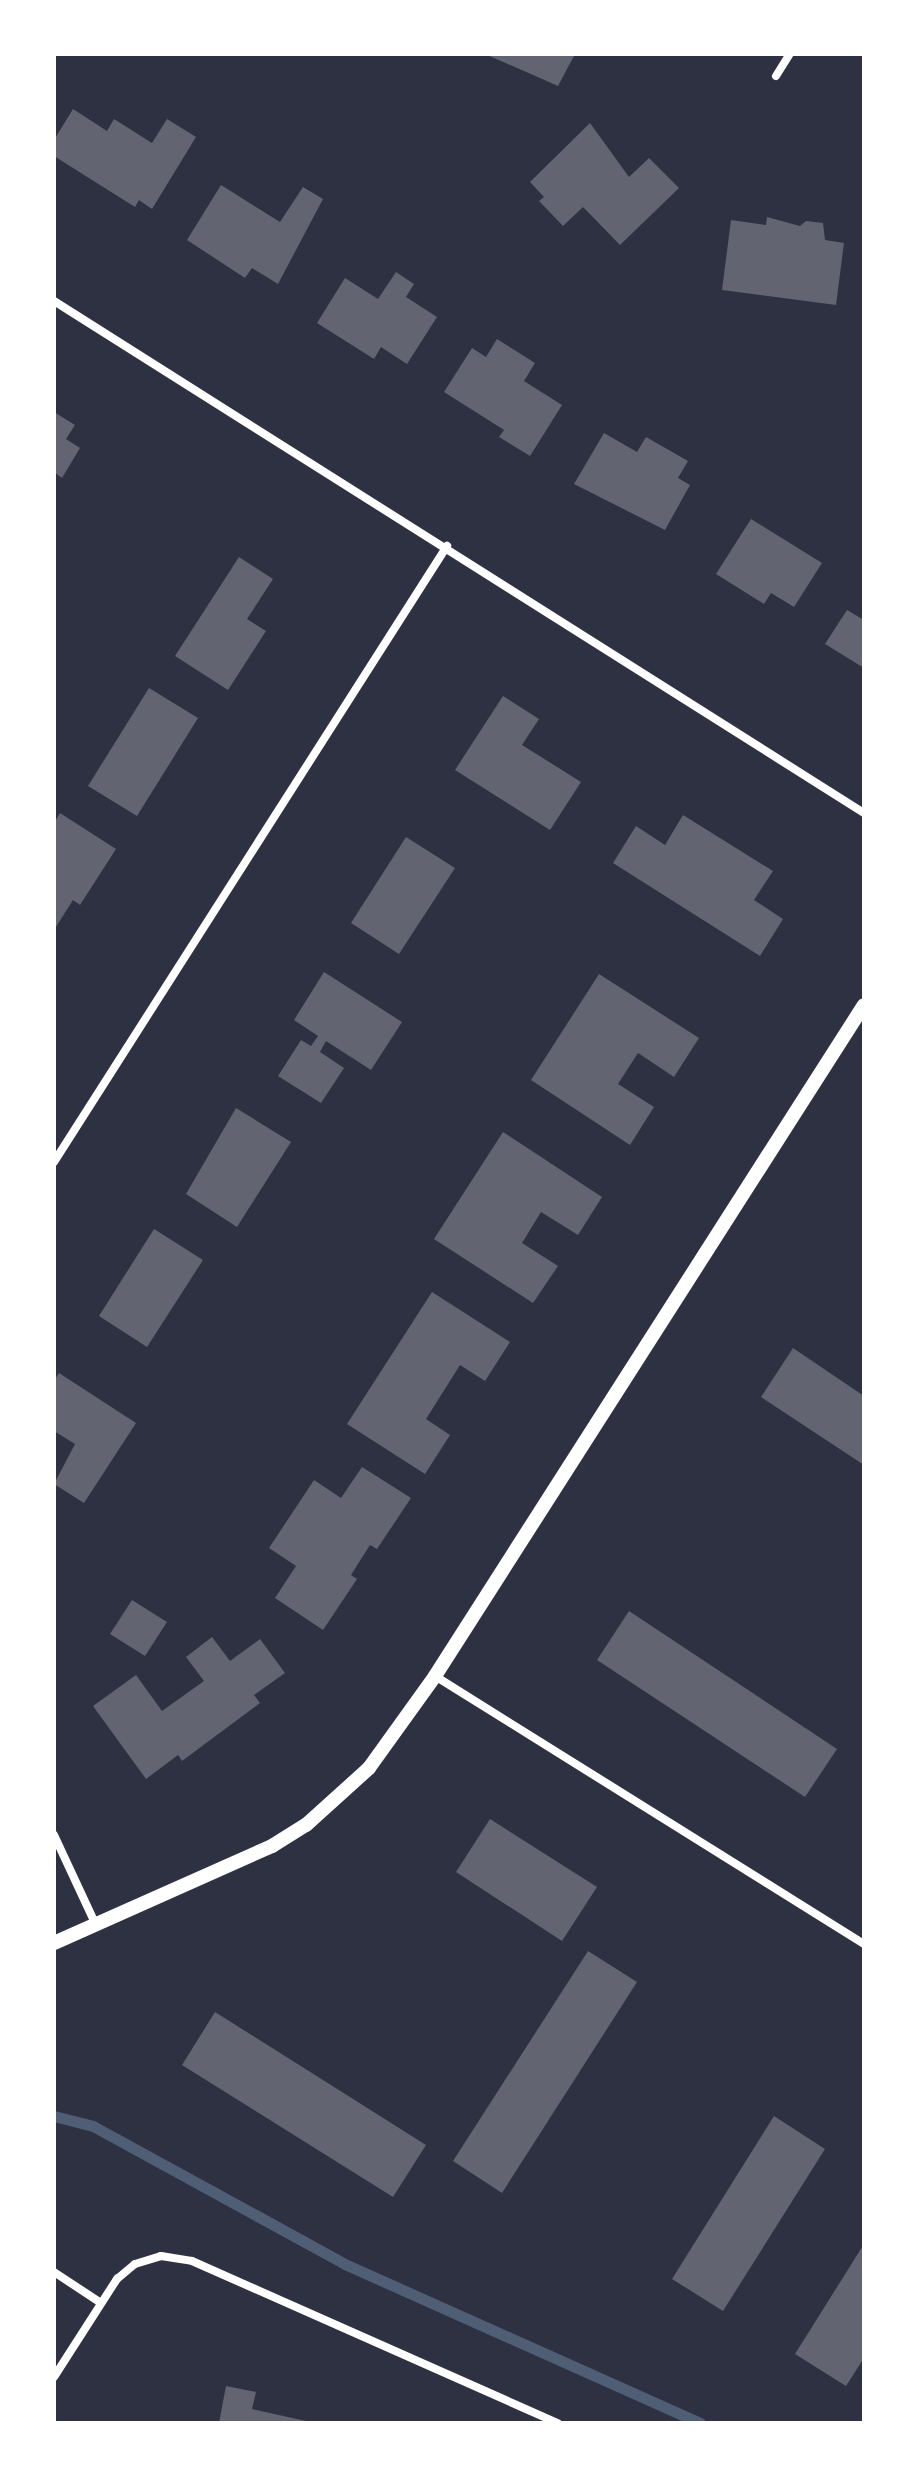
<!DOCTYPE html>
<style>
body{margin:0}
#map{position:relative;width:918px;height:2477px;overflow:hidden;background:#2d3142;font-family:"PT Sans",sans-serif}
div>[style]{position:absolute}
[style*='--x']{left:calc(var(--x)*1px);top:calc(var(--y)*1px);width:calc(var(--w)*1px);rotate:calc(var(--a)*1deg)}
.stream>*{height:11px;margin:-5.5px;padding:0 5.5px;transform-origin:5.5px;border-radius:5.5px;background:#4f5d75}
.building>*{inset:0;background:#626471}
.minor>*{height:8px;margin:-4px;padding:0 4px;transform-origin:4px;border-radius:4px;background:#fff}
.tertiary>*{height:14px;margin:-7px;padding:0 7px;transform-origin:7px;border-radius:7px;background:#fff}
span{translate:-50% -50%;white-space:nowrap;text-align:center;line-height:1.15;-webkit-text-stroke:8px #fff;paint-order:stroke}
.frame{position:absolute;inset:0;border:56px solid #fff;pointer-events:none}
</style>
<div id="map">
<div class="stream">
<div style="--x:54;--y:2116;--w:40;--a:14.4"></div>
<div style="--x:93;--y:2126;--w:290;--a:28.7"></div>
<div style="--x:347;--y:2265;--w:387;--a:24.1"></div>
</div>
<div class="building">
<div style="clip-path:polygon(485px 54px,575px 54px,558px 86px)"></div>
<div style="clip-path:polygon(73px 109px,107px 131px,114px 119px,152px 143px,167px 119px,196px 137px,152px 209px,139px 200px,135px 207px,54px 156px,54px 140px)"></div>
<div style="clip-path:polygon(590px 123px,629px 177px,649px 158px,679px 188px,620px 245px,583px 207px,563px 226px,539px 201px,544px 197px,530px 182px)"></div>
<div style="clip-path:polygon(221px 185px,280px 222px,303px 187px,323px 199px,278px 284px,252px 268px,245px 278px,187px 240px)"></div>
<div style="clip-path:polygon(767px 217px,800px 226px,806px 221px,823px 223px,825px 240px,844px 243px,836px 305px,722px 290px,731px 220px,766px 225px)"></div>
<div style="clip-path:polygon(396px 272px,414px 284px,406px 297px,437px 317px,407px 364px,381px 347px,374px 359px,317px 323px,345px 278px,378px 299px)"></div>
<div style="clip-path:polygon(497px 339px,535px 363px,524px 381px,562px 405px,530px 456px,499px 437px,504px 430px,444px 392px,472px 348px,486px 357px)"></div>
<div style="clip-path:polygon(54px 412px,75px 425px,66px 439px,80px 448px,62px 478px,54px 472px)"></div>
<div style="clip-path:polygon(604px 433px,637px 452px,646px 437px,688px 461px,678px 478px,690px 485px,665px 530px,574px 484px)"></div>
<div style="clip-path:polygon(751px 519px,822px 563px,794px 607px,771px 593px,764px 604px,716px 574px)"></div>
<div style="clip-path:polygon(239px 557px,273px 579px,247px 619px,266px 631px,228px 690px,175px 656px)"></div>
<div style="clip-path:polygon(847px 610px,864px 620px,864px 668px,825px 644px)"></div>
<div style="clip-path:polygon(149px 688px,198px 718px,137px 816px,88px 786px)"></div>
<div style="clip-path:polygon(503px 696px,539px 719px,522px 745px,581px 782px,550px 830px,455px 770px)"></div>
<div style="clip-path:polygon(60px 813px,116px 849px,80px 905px,73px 900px,54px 930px,54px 823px)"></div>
<div style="clip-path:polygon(683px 815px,773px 871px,754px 900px,783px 919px,760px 956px,613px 863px,636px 826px,665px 845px)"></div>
<div style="clip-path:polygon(406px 837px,455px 868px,399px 954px,351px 923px)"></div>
<div style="clip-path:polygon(324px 972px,402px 1022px,371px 1070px,326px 1041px,320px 1052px,344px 1068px,321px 1103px,278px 1076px,301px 1040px,311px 1046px,318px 1036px,294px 1020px)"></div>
<div style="clip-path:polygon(599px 974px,699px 1038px,674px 1077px,638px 1053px,618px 1084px,654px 1107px,630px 1145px,531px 1080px)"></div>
<div style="clip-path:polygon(236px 1108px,291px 1142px,237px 1227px,186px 1194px)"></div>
<div style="clip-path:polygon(503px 1132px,602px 1197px,578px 1235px,541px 1212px,522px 1243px,558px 1266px,533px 1303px,434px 1239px)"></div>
<div style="clip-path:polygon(154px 1229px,203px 1260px,147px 1347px,99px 1316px)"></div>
<div style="clip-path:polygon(432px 1292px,510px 1342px,485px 1381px,460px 1365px,426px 1419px,450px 1435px,425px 1474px,347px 1424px)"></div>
<div style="clip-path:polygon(793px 1348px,864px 1396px,864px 1465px,761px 1397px)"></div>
<div style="clip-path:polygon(59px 1373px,136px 1423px,84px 1503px,54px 1484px,75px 1444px,54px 1431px,54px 1381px)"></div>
<div style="clip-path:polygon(362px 1467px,411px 1498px,377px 1549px,370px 1545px,351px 1575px,357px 1579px,323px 1630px,275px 1598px,296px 1566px,269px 1548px,314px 1480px,341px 1498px)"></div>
<div style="clip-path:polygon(132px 1600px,167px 1622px,145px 1656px,110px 1634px)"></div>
<div style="clip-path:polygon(629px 1611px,837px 1749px,805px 1797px,597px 1660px)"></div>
<div style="clip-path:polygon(212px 1637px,230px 1661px,260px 1639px,285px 1673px,254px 1695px,260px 1703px,182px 1761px,178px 1755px,146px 1779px,93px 1706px,136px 1675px,162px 1711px,204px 1681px,186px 1657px)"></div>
<div style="clip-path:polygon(490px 1819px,597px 1887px,562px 1941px,456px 1872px)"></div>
<div style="clip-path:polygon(588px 1951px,637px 1982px,502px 2193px,453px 2161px)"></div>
<div style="clip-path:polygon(215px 2012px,426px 2145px,393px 2197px,182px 2065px)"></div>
<div style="clip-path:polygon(774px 2116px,825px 2149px,723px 2311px,672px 2279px)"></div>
<div style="clip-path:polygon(864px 2244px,864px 2358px,846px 2386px,795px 2354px)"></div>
<div style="clip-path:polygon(226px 2386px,256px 2392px,252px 2409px,315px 2423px,219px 2423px)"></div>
</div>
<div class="minor">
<div style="--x:776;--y:76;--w:26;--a:-58"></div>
<div style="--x:54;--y:301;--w:958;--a:32.3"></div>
<div style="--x:54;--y:1162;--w:731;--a:-57.46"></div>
<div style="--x:435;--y:1676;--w:506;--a:31.99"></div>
<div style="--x:54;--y:1835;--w:99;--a:65"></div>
<div style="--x:54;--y:2272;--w:56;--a:33.4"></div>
<div style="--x:54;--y:2377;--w:117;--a:-57.3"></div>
<div style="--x:117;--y:2279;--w:23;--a:-40"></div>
<div style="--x:135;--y:2264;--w:27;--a:-17"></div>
<div style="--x:161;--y:2256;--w:31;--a:9"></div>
<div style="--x:192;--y:2261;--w:400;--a:23.9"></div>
</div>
<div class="tertiary">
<div style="--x:54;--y:1943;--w:239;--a:-24"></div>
<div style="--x:272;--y:1846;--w:40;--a:-32"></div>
<div style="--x:306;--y:1825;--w:85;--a:-42.1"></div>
<div style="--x:369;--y:1768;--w:113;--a:-54.3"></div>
<div style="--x:435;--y:1676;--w:796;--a:-57.41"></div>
</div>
<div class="frame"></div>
</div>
